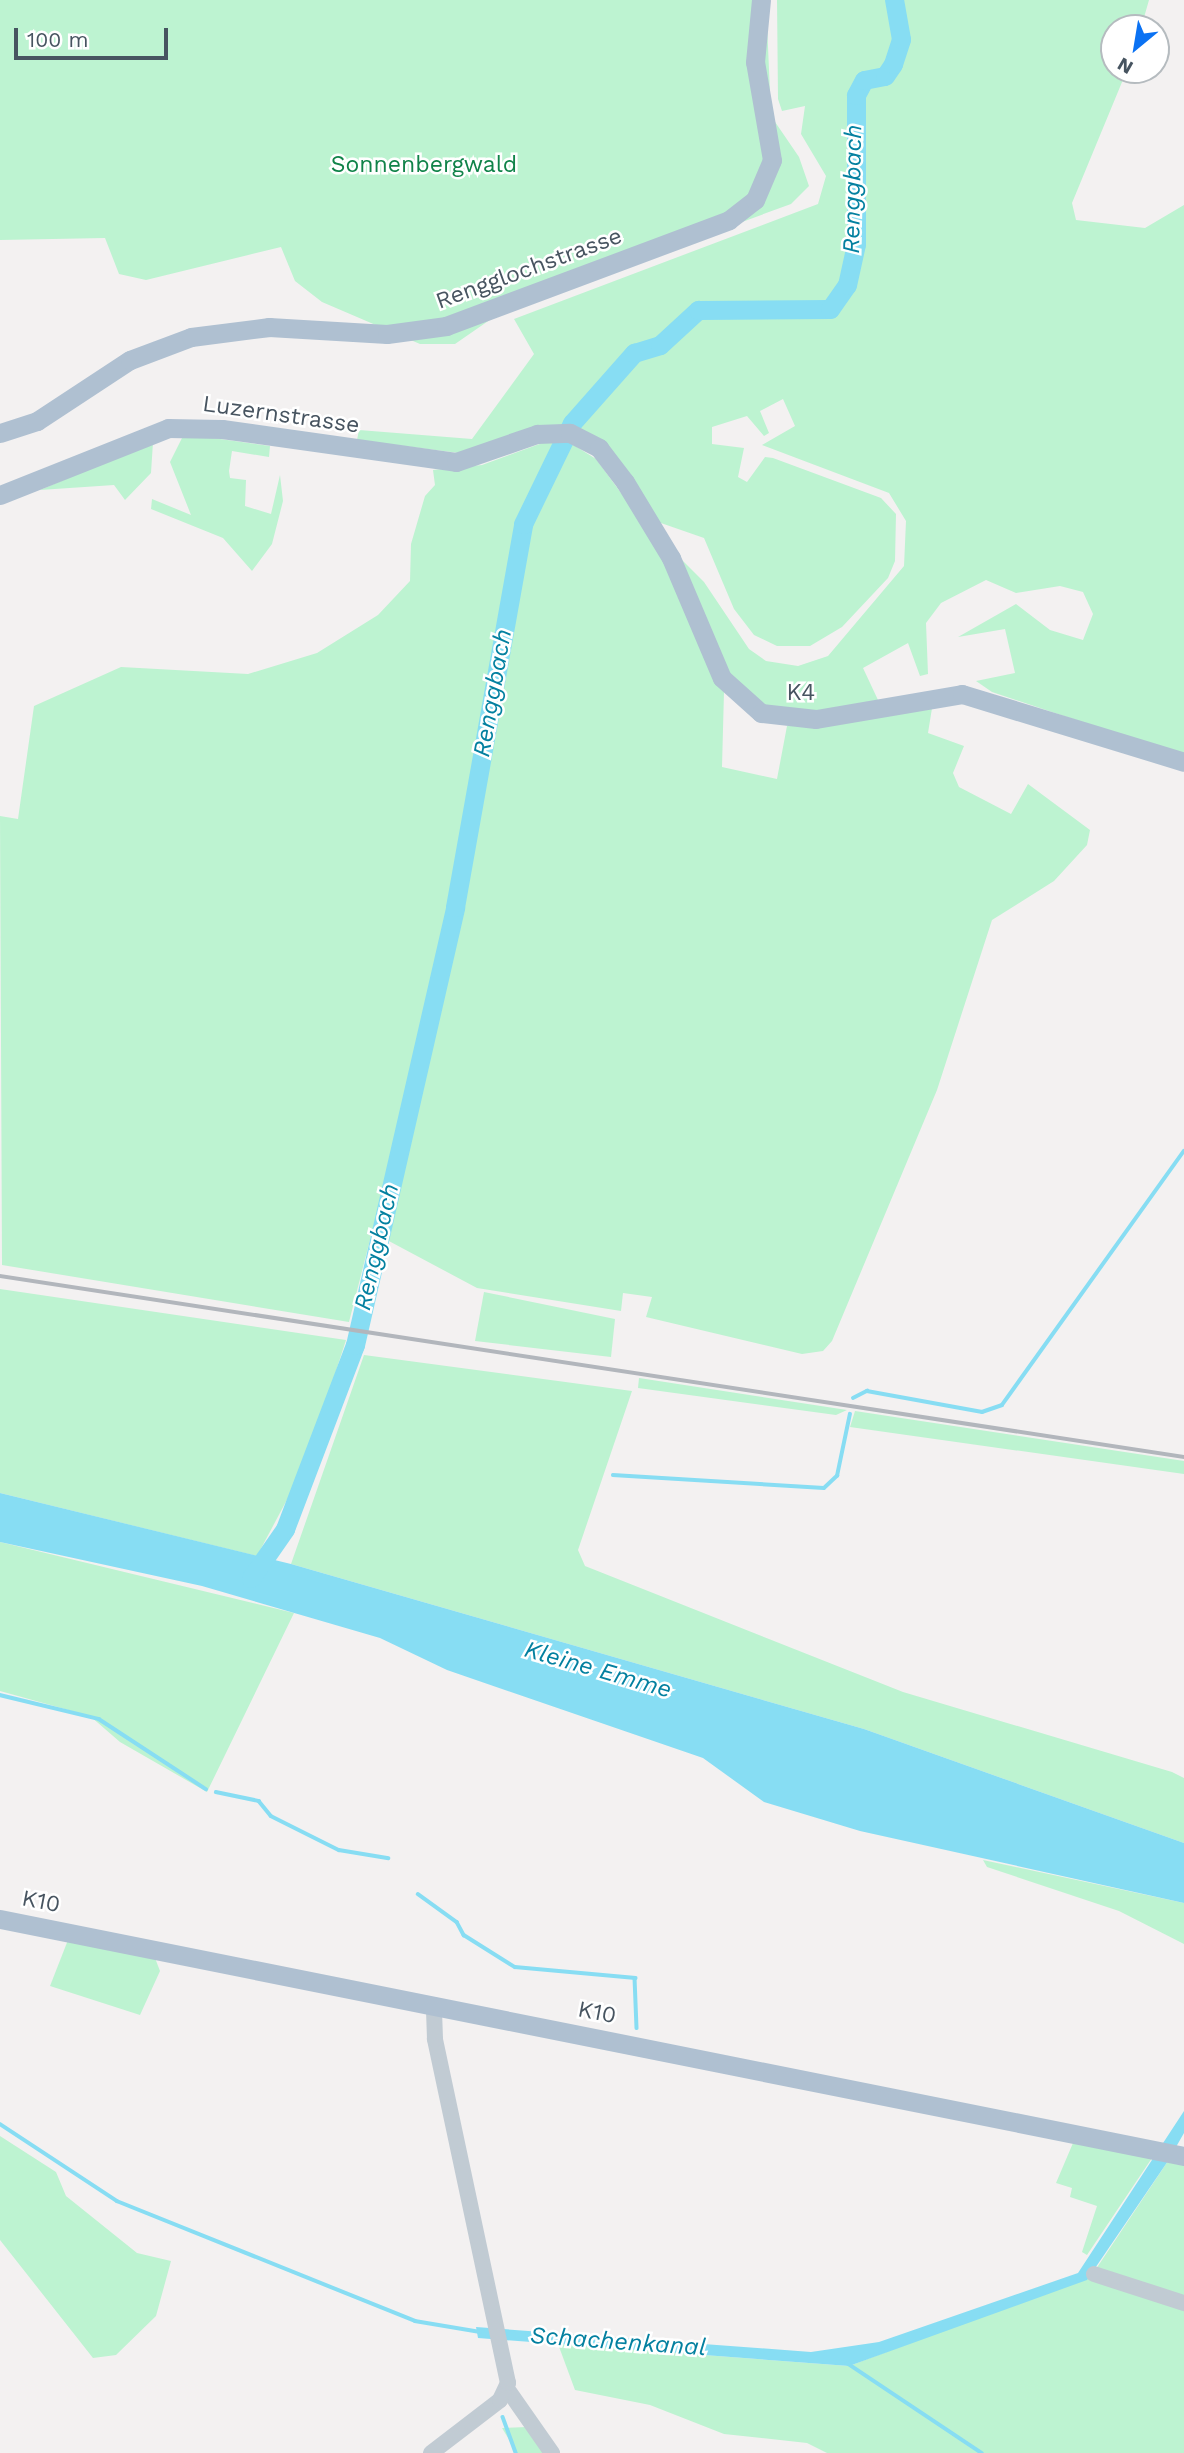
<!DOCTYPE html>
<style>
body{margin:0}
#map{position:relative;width:1184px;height:2453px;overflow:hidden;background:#f3f1f1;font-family:"Work Sans",sans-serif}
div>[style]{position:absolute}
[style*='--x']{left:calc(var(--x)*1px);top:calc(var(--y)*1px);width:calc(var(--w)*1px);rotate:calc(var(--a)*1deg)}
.green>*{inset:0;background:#bdf3d1}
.water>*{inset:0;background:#87ddf3}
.stream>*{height:3.5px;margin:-1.75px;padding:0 1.75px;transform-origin:1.75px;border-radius:1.75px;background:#87ddf3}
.river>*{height:19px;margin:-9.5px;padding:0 9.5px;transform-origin:9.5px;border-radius:9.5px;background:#87ddf3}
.minor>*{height:16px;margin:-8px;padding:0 8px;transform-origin:8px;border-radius:8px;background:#c1cbd3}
.major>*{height:19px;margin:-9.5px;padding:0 9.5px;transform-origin:9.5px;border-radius:9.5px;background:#afc0d1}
.rail>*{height:3.5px;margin:-1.75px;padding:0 1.75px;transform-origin:1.75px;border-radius:1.75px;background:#b2b6bc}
span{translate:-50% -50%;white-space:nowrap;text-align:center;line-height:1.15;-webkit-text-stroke:5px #fff;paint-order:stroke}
.park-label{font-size:23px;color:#108349}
.street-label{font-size:23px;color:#475460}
.water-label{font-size:24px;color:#0380a0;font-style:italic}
.north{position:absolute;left:1100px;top:14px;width:70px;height:70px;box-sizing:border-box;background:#fff;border:2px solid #b5bbbf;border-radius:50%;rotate:210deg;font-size:19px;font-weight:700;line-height:28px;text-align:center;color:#475460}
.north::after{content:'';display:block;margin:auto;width:24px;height:32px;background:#0b72f3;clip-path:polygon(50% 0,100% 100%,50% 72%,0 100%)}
.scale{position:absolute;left:14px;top:28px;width:154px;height:32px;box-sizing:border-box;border:4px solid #475460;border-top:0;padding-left:9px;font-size:21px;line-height:24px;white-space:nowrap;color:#475460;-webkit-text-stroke:5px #fff;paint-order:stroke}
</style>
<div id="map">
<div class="green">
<div style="clip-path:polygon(0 0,766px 0,771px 116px,799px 157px,809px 186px,791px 204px,507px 308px,455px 344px,420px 344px,322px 302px,295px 281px,281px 247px,146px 280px,119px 274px,105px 238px,0 240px)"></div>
<div style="clip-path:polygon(777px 0,1149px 0,1141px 28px,1114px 28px,1114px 70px,1127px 70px,1072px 203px,1076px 220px,1145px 228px,1184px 205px,1184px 756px,992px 692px,976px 681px,1015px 673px,1005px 629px,958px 637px,1016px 604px,1050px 630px,1083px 640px,1093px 614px,1083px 592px,1060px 586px,1016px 593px,986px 580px,941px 603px,926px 623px,928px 674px,920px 676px,908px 643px,863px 668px,878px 700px,809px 713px,766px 709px,730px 678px,679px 557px,704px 582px,749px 649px,766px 661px,798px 666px,828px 656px,904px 566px,906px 521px,889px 493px,762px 445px,795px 426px,783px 399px,760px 411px,769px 433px,764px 436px,747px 416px,712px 427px,712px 444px,744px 448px,738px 477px,747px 482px,765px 457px,773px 458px,881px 498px,896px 514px,895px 561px,888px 578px,842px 627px,810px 646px,777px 646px,754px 635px,734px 609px,704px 538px,658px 522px,581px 429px,467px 454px,357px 440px,359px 430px,472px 439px,534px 354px,514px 319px,818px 204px,826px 176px,801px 134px,805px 106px,782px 111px,778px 99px)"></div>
<div style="clip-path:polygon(184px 434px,270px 446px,269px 457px,232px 451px,229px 471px,230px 478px,246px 480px,245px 506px,271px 514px,280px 475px,283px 501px,272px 544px,252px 571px,223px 538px,151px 509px,152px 499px,191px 515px,170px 462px)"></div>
<div style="clip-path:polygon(153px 442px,151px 473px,125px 500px,114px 485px,40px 490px)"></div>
<div style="clip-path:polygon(545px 442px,572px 444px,596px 459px,655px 539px,724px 692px,722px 767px,777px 779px,787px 726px,933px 702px,928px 733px,964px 746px,953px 773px,959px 787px,1011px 814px,1028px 784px,1090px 830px,1087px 845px,1054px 881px,992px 920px,937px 1090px,832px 1341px,823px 1351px,802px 1354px,646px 1317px,652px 1297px,623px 1293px,621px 1311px,477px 1288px,372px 1232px,349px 1322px,2px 1265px,0 816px,18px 819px,34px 706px,121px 667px,248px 674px,317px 653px,378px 615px,410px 581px,411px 544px,425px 496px,435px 485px,433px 470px,482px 465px)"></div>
<div style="clip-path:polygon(0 1289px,346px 1340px,306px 1464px,257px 1556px,0 1493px)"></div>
<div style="clip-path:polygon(484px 1292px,615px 1319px,611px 1357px,475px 1341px)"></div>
<div style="clip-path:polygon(364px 1355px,632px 1391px,578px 1550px,585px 1566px,903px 1692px,1172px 1772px,1184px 1778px,1184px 1843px,864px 1729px,291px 1564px)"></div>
<div style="clip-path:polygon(639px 1378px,847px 1410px,836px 1415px,638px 1388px)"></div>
<div style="clip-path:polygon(855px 1411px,1184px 1461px,1184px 1474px,850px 1427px)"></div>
<div style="clip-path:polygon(0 1542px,294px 1613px,207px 1792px,120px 1742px,90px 1716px,0 1691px)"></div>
<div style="clip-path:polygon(983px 1860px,1184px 1903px,1184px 1944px,1119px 1911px,987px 1867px)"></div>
<div style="clip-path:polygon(68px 1940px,155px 1958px,160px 1971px,140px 2015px,50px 1986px)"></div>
<div style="clip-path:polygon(0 2136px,56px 2172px,66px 2196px,137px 2253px,171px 2261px,156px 2316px,116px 2355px,93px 2358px,0 2240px)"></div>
<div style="clip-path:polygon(1073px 2143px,1152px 2158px,1087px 2255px,1082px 2252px,1097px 2206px,1070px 2197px,1072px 2188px,1056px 2183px)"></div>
<div style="clip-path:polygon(1168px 2161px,1184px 2164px,1184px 2300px,1094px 2272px)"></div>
<div style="clip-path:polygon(1091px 2275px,1184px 2305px,1184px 2453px,827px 2453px,807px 2443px,724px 2434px,650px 2405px,575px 2390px,558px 2344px,849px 2366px)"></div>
<div style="clip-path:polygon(527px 2427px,545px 2453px,517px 2453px,502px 2428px)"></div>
</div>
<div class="water">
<div style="clip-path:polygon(0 1493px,291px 1564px,864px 1729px,1184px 1843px,1184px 1903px,860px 1831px,764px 1802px,703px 1758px,447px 1670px,380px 1638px,202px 1586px,0 1542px)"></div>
<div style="clip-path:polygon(1184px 2111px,1184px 2133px,1168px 2161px,1087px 2280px,849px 2366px,478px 2338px,476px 2327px,811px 2352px,879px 2342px,1078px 2273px)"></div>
</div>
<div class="stream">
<div style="--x:853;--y:1398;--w:16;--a:-27"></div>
<div style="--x:867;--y:1391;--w:117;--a:10.3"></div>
<div style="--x:982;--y:1412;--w:21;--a:-19"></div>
<div style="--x:1002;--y:1405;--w:312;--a:-54.4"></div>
<div style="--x:613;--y:1475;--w:211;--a:3.5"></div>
<div style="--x:824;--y:1488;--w:18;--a:-43"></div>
<div style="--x:837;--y:1476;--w:63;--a:-78.2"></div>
<div style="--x:0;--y:1695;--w:102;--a:13.6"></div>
<div style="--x:99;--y:1719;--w:128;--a:33.2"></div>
<div style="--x:216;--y:1792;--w:44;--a:11.8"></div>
<div style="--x:259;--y:1801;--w:19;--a:51"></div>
<div style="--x:271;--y:1816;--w:76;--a:26.6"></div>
<div style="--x:339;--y:1850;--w:50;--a:9.3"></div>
<div style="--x:418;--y:1894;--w:48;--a:35.7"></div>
<div style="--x:457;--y:1922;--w:15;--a:62"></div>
<div style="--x:464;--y:1935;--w:60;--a:32.1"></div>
<div style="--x:515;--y:1967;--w:121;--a:5.2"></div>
<div style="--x:635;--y:1978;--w:50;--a:87.7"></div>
<div style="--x:0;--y:2124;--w:140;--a:33.3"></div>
<div style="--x:117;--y:2201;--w:321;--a:21.9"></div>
<div style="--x:415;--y:2321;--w:66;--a:9.6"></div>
<div style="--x:847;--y:2363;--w:162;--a:33.7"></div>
<div style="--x:503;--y:2417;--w:38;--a:70"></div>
</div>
<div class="river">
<div style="--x:251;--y:1578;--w:60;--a:-55.2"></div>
<div style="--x:285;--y:1529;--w:197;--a:-69.2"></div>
<div style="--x:355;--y:1345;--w:449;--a:-77.1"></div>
<div style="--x:455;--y:907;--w:389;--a:-79.9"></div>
<div style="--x:523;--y:524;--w:112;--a:-64.1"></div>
<div style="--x:572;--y:423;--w:94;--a:-48.5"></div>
<div style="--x:634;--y:353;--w:27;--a:-17"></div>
<div style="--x:660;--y:345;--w:52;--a:-42.6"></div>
<div style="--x:698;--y:310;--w:132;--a:-0.4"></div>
<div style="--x:830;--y:309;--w:29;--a:-55"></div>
<div style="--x:847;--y:285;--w:42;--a:-77.6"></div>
<div style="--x:856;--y:244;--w:149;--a:-90"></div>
<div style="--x:856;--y:95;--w:17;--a:-62"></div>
<div style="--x:864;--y:80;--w:21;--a:-11"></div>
<div style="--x:885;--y:76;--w:14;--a:-56"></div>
<div style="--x:893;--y:64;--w:26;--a:-72"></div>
<div style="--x:901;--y:39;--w:40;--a:-100"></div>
</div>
<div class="minor">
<div style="--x:1094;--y:2274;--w:95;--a:17.9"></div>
<div style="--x:508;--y:2390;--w:77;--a:55.1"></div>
<div style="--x:431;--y:2453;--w:87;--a:-37.5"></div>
<div style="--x:500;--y:2400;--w:19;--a:-65"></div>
<div style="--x:508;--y:2383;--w:352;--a:-102"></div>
<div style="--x:435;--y:2039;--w:34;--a:-92"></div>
</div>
<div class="major">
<div style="--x:0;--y:433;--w:39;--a:-18"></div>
<div style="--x:37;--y:421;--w:111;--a:-33.3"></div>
<div style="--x:130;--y:360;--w:65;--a:-20.7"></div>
<div style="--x:191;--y:337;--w:79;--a:-7.3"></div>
<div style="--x:269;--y:327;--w:118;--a:3.4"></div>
<div style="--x:387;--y:334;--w:60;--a:-7.7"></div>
<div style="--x:446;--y:326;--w:302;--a:-20.5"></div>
<div style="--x:729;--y:220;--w:33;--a:-38"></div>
<div style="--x:755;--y:200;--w:43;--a:-67"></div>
<div style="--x:772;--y:160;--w:99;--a:-99.8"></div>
<div style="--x:755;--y:62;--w:62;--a:-84.5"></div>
<div style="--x:0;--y:495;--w:181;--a:-21.7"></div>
<div style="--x:168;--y:428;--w:54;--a:1.1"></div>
<div style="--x:222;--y:429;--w:236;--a:8"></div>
<div style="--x:456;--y:462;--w:86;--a:-19.1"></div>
<div style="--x:537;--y:434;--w:33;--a:-2"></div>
<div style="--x:570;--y:433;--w:33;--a:27"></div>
<div style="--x:599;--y:448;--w:43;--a:52.6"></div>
<div style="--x:625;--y:482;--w:89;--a:58.8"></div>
<div style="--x:671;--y:558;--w:130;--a:67"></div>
<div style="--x:722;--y:678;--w:52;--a:41.9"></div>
<div style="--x:761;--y:713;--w:55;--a:6.2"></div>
<div style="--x:816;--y:719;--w:148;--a:-9.7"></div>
<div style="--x:962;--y:694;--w:232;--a:17"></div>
<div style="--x:0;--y:1919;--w:1207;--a:11.32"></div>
</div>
<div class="rail">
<div style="--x:0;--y:1276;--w:1198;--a:8.69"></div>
</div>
<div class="park-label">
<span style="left:424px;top:165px">Sonnenbergwald</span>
</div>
<div class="street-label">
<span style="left:529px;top:269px;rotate:-20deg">Rengglochstrasse</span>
<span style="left:281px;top:415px;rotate:8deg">Luzernstrasse</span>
<span style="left:801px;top:693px">K4</span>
<span style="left:41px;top:1902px;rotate:11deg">K10</span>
<span style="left:597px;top:2013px;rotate:11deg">K10</span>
</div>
<div class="water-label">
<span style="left:853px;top:189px;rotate:-89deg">Renggbach</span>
<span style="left:493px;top:693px;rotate:-80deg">Renggbach</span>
<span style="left:377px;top:1247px;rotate:-77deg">Renggbach</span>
<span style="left:598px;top:1670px;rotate:16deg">Kleine Emme</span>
<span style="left:618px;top:2342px;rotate:4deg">Schachenkanal</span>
</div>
<div class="north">N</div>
<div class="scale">100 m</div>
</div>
